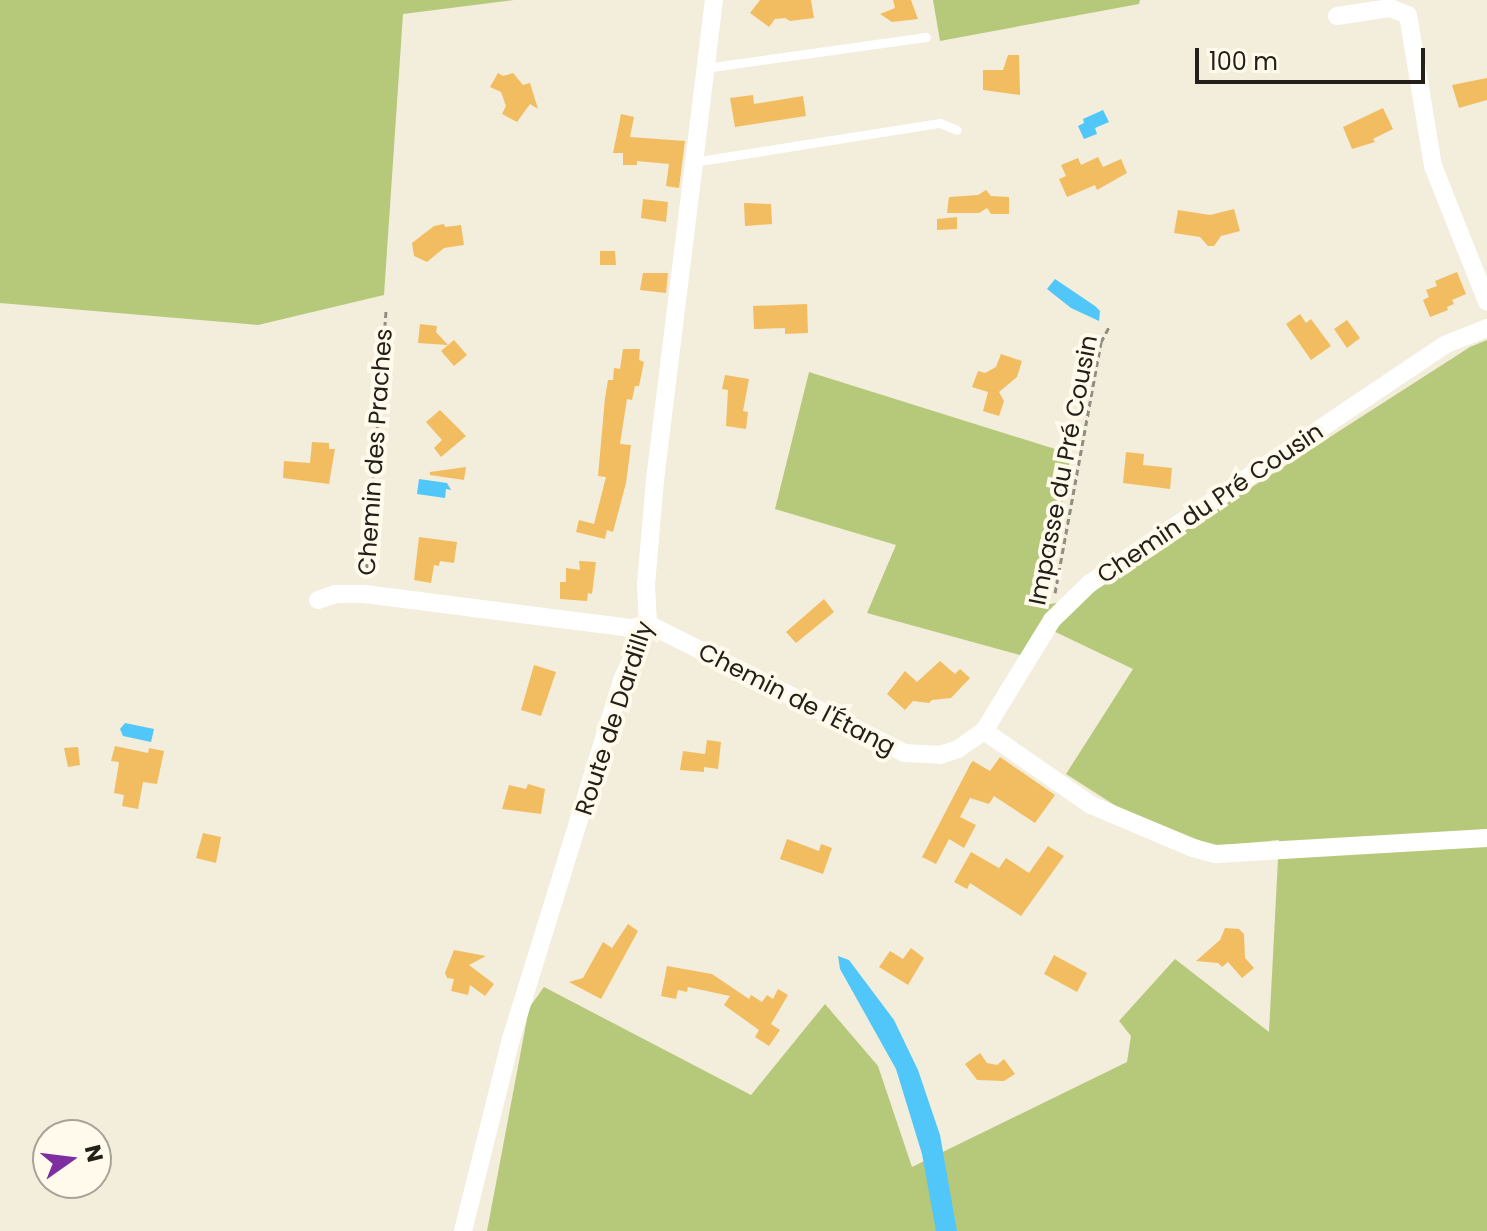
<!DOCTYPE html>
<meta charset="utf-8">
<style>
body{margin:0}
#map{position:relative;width:1487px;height:1231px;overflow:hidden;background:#f3eddb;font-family:Poppins,sans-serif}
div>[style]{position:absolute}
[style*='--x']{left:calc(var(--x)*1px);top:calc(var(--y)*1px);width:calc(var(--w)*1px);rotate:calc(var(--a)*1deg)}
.green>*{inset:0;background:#b6c97a}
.water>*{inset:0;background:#50c7f8}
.building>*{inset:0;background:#f2bd60}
.path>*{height:3px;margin-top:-1.5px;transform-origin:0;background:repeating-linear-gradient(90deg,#918d80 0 6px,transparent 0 10px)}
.service>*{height:9px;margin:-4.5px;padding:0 4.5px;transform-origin:4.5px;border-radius:4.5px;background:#fff}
.minor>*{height:18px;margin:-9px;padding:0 9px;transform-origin:9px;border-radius:9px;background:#fff}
span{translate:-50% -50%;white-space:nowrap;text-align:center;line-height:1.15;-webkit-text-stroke:8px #fffaeb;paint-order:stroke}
.street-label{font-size:24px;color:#222019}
.north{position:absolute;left:32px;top:1119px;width:80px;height:80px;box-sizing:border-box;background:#fffaeb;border:2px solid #a7a397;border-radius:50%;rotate:76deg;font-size:22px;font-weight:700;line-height:32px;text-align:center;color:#222019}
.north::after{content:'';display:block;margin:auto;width:28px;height:36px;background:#7e2e9f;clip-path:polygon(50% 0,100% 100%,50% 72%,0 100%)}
.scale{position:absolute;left:1195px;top:48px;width:230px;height:36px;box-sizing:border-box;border:4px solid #222019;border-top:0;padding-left:10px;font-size:24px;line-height:28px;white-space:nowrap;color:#222019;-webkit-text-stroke:6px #fffaeb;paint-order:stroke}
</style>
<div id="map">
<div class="green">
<div style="clip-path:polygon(0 0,514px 0,403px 14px,384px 295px,258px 325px,0 303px)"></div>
<div style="clip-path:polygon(933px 0,1140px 0,1139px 4px,940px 41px)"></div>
<div style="clip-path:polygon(1487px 340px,1487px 1231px,487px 1231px,529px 1008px,544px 987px,751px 1095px,825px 1004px,878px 1066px,912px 1167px,1127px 1062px,1131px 1036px,1119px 1021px,1175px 959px,1269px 1032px,1279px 840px,1213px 846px,1116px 806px,1066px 774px,1133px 669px,1045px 627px,1020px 655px,867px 613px,896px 545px,775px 509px,809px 372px,1071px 454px,1045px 605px,1078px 599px,1470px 347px)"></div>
</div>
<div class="water">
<div style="clip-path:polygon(1103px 110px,1109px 122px,1095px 128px,1097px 134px,1084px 139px,1078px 126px,1084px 123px,1083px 119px)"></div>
<div style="clip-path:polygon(1055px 279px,1095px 306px,1100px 311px,1099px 321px,1071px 308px,1047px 289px)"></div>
<div style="clip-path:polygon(419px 479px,447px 483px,451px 490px,446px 489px,445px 498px,417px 494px)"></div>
<div style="clip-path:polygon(125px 723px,154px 729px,151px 742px,123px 736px,120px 729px)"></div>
<div style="clip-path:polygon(838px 956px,849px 960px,894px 1020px,918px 1070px,940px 1135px,957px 1231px,936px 1231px,922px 1154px,896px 1069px,840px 969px)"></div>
</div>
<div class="building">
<div style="clip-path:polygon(760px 0,811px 0,814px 18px,790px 21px,785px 18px,775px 19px,769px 27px,750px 13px)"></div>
<div style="clip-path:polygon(893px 0,911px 0,918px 19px,892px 22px,880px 14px,895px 8px)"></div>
<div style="clip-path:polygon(1008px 55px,1019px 55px,1020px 95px,983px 90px,983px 70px,1003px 70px)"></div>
<div style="clip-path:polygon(498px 73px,503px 76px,513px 73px,523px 85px,530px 83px,538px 109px,530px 104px,517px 122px,502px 114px,506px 106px,501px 92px,490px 87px)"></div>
<div style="clip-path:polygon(1487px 78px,1487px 100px,1459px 108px,1452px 85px)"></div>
<div style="clip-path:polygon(753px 95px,754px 104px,803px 96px,806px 116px,735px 127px,730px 98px)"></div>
<div style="clip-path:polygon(1383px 108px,1393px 129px,1373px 139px,1375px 142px,1352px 149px,1343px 127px)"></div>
<div style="clip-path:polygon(621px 114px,634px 117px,630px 137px,685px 141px,679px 188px,666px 186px,669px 164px,637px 161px,637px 165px,623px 165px,623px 153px,613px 153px)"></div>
<div style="clip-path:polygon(1098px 157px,1103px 167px,1121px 159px,1127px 173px,1097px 190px,1095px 185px,1067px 197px,1059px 179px,1066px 176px,1061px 165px,1078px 158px,1081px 165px)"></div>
<div style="clip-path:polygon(986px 190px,991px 196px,1009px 197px,1009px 214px,991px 214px,987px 208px,979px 213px,947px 213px,949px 197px,978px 195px)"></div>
<div style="clip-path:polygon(643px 199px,668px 202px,666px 222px,641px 218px)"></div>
<div style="clip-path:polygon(744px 203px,771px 204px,772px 224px,745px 226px)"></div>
<div style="clip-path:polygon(1234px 209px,1240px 231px,1221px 236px,1214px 246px,1208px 246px,1200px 237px,1174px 233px,1178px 210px,1210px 215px)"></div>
<div style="clip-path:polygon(957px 217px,957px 229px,937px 230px,937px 219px)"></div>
<div style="clip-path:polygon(444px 224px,445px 227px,461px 225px,464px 245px,444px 248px,427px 262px,414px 256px,412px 243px,434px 226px)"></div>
<div style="clip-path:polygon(600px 251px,615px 251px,616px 265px,600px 265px)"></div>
<div style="clip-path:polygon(1457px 272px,1466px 294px,1452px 300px,1454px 304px,1447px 307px,1448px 310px,1430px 317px,1423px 300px,1429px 297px,1426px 290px,1437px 286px,1435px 281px)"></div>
<div style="clip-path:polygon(643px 273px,668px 273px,666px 293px,640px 290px)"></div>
<div style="clip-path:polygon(807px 304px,808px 333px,785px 334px,785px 328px,754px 329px,753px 306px)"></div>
<div style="clip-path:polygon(1300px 314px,1306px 323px,1311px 319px,1331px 346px,1311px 360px,1286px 324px)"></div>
<div style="clip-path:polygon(1347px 320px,1360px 338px,1347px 348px,1334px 329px)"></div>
<div style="clip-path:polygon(420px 324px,437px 326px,436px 332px,448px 345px,418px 343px)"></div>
<div style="clip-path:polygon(454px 340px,467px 355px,454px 366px,441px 351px)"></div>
<div style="clip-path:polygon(623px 349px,640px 349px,639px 360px,644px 362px,639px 386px,635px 386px,632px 400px,627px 399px,620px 444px,631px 445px,626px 483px,613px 532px,607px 530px,605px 539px,576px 532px,579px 520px,594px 524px,606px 477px,598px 476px,605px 398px,608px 380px,613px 380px,614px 368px,620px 369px)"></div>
<div style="clip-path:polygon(1001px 354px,1022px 361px,1017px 377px,999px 392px,1004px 401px,999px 416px,983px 411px,988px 392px,972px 387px,978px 371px,985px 373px,996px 367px)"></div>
<div style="clip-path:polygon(725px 375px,749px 379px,743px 411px,748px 412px,746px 429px,726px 426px,728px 390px,722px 389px)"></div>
<div style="clip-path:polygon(440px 410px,466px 436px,441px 457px,434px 448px,442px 440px,426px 422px)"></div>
<div style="clip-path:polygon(312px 442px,329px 443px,329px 449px,335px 449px,329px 484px,283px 478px,284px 461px,310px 463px)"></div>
<div style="clip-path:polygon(1126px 452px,1144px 454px,1143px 465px,1172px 468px,1170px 489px,1123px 483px)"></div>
<div style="clip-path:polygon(466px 467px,464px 480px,430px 475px,430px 472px)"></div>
<div style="clip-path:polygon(419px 537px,457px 542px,454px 563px,440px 561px,439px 566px,434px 565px,431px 583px,414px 580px)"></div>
<div style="clip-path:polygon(579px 561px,596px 562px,592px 594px,588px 593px,587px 601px,560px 599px,560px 582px,566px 582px,566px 568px,580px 570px)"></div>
<div style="clip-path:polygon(824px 599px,834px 612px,796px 643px,786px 632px)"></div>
<div style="clip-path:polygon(940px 661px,955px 674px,960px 669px,970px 678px,951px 698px,932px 700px,929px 703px,913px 701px,905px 710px,887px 694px,905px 671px,917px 682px)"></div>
<div style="clip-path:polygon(534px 665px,556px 672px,541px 716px,521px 710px)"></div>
<div style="clip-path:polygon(707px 740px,721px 742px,718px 769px,704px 767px,704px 772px,680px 770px,683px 751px,705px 754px)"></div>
<div style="clip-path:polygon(115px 746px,148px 753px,149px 748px,164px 751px,157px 784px,143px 782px,138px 809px,122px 806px,124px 795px,114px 793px,119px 762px,111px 761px)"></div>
<div style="clip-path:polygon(78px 747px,80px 765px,68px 767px,64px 748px)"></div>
<div style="clip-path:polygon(1000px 757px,1055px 795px,1035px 823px,994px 796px,989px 804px,970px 798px,960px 817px,976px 825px,964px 848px,949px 839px,936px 864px,922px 857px,971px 763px,973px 761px,990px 771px)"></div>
<div style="clip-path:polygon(528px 784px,545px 789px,541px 814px,502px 809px,509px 785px,526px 789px)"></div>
<div style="clip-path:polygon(203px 833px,221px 837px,216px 863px,196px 858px)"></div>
<div style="clip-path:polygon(787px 839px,819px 851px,821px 844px,832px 848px,823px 874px,780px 859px)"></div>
<div style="clip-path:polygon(1048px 846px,1064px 856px,1021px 916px,970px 883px,967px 889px,954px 882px,971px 852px,999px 868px,1006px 858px,1029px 873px)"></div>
<div style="clip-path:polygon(628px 924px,638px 931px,601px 999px,569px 982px,583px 978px,603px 942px,612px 948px)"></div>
<div style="clip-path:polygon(1225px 928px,1239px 929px,1244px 934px,1245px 958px,1254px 968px,1242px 978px,1228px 962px,1222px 967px,1218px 963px,1196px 961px,1220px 940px)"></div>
<div style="clip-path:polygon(911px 948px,924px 958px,908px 985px,879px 967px,890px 951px,903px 959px)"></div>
<div style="clip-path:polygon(454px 950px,486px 956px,469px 965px,494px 984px,485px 996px,470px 985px,468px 995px,451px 991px,454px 979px,447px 978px,445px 973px)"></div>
<div style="clip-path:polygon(1054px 955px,1087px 973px,1077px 992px,1044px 974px)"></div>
<div style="clip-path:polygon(667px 966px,712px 974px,749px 999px,751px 995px,762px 1002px,767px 995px,773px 999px,778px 989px,788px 995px,771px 1024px,780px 1030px,769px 1046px,755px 1037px,759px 1030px,724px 1005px,730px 996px,688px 987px,687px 992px,678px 990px,676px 999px,661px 996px)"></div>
<div style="clip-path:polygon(980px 1053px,987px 1063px,997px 1065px,1004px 1059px,1015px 1074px,1004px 1081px,977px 1080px,965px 1064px)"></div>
</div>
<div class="path">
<div style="--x:366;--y:577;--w:268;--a:-85.7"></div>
<div style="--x:1055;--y:593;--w:255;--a:-79.6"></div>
<div style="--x:1101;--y:342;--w:17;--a:-62"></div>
</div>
<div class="service">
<div style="--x:705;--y:68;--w:223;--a:-8"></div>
<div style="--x:693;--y:162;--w:250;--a:-9"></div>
<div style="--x:940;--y:123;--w:18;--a:22"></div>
</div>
<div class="minor">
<div style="--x:1337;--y:16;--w:54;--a:-8.6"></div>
<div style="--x:1390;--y:8;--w:19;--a:21"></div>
<div style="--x:1408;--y:15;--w:153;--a:80.6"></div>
<div style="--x:1433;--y:166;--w:146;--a:68.3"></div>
<div style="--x:318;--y:600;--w:18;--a:-19"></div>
<div style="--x:335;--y:594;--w:30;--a:0"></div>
<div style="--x:365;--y:594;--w:269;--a:7.3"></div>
<div style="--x:632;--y:628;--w:16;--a:-14"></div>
<div style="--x:648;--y:624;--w:287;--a:26.7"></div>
<div style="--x:904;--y:753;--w:36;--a:3"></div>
<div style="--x:940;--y:755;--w:19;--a:-18"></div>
<div style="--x:958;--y:749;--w:32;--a:-35"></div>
<div style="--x:984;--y:731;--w:130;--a:-58.5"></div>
<div style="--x:1052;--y:620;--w:52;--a:-44.2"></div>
<div style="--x:1089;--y:584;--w:428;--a:-33.9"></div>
<div style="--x:1444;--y:345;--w:46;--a:-21.6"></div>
<div style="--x:984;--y:731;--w:130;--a:34.7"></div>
<div style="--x:1091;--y:805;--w:111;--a:22.9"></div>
<div style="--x:1193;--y:848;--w:24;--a:15"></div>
<div style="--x:1216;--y:854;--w:271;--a:-3.4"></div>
<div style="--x:463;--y:1231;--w:198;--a:-76"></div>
<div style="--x:511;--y:1039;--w:378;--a:-72.8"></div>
<div style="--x:623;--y:678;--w:60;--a:-65.2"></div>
<div style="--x:648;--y:624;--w:39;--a:-93"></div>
<div style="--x:646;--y:585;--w:105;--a:-85.1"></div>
<div style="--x:655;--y:480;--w:484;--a:-83"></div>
</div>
<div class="street-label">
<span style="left:375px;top:452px;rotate:-86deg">Chemin des Praches</span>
<span style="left:1063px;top:470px;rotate:-79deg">Impasse du Pré Cousin</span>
<span style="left:1210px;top:503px;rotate:-34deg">Chemin du Pré Cousin</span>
<span style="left:797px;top:699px;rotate:27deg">Chemin de l'Étang</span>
<span style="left:614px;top:718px;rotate:-72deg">Route de Dardilly</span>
</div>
<div class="north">N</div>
<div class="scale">100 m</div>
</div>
